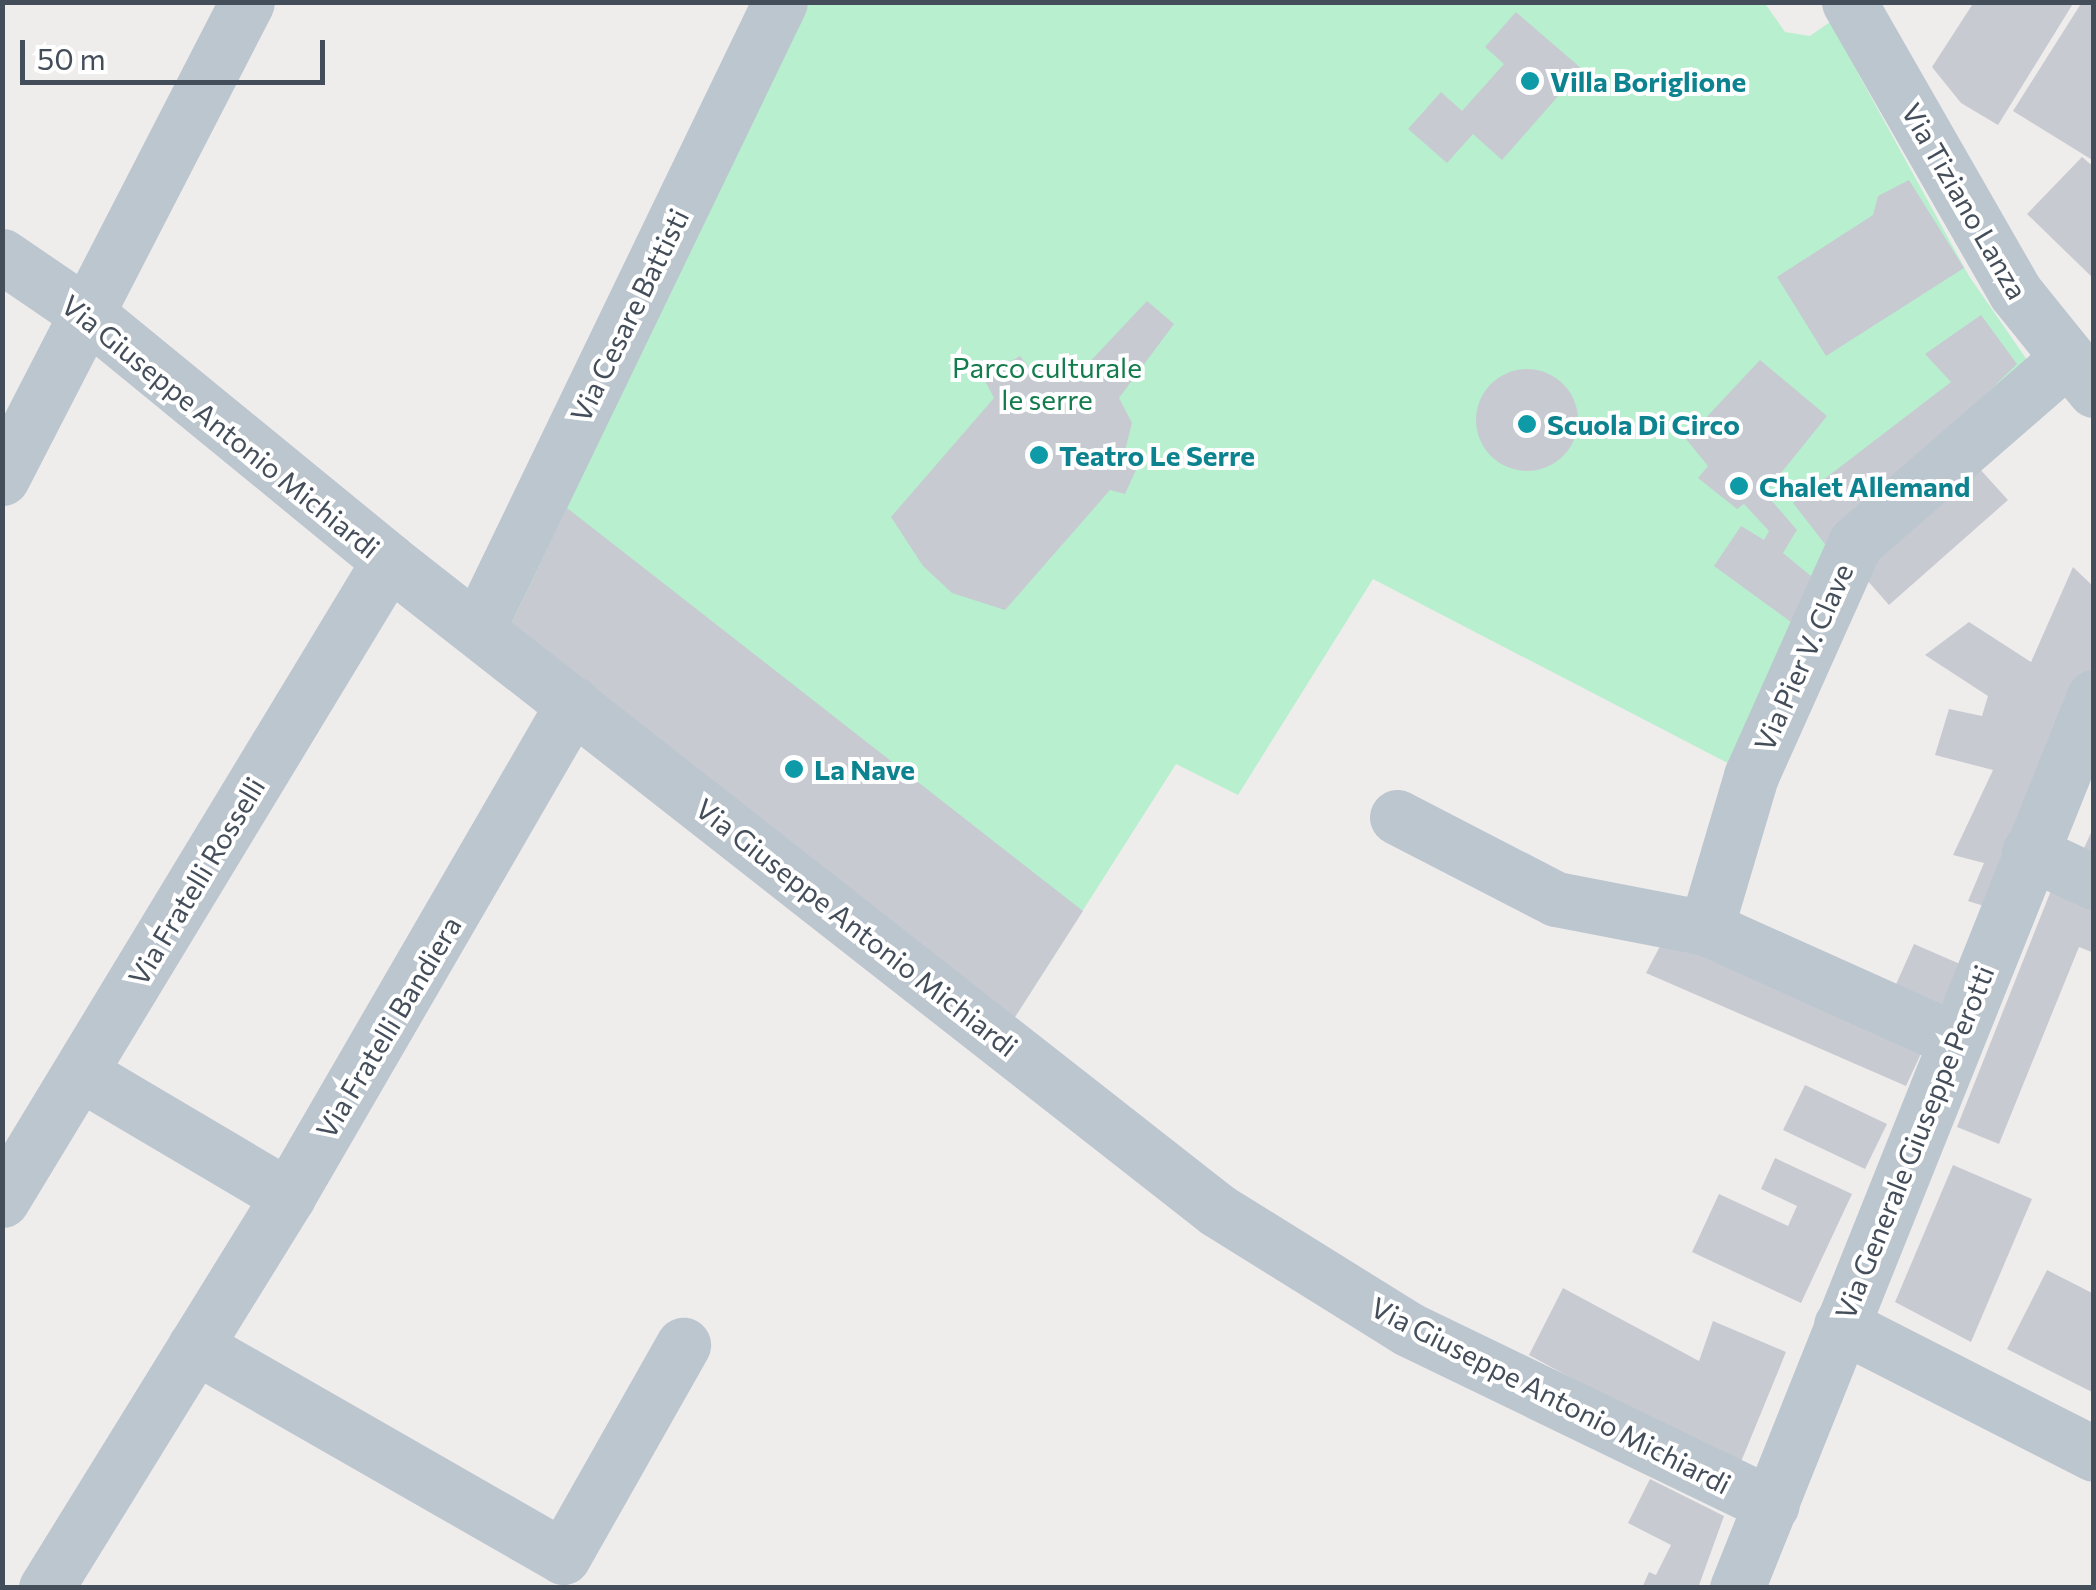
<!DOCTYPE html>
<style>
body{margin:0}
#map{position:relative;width:2096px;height:1590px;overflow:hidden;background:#efecec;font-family:Commissioner,sans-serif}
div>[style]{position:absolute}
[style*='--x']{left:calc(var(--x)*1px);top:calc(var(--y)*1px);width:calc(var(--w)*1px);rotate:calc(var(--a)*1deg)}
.green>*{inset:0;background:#b7efcf}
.building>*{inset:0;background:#c8cad2}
.round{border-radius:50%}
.minor>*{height:55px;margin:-27.5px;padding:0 27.5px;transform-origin:27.5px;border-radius:27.5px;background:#bcc6cf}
.dots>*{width:28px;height:28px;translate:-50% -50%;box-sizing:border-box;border:5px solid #fff;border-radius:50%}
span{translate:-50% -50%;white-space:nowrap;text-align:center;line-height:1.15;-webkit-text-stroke:8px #fff;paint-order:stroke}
.culture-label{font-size:28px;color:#0d838f;font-weight:700}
.left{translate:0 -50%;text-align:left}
.street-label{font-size:28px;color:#444e5a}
.park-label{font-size:28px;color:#147c4c}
.frame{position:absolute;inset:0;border:5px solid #444e5a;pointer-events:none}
.scale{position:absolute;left:20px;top:40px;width:305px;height:45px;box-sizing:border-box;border:5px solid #444e5a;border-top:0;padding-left:12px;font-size:30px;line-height:35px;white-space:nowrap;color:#444e5a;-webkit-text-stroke:8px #fff;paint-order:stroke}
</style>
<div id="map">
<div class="green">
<div style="clip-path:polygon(1764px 2px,1785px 32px,1810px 36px,1830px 22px,1969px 276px,2034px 370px,1830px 556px,1743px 771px,1373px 579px,1238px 795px,1176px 764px,1008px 1028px,510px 627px,806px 3px)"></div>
</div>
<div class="building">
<div style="clip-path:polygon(1974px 2px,2074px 2px,1998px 125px,1961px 103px,1932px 67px)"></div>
<div style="clip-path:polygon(2082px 2px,2094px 2px,2094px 161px,2013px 111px)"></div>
<div style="clip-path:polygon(1516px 12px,1582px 69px,1502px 160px,1473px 134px,1447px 163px,1408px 129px,1441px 92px,1462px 111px,1504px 64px,1485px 47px)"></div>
<div style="clip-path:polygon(2082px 157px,2094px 167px,2094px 279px,2027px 214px)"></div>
<div style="clip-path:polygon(1909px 180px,1964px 268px,1826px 356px,1777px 277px,1873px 215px,1878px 196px)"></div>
<div style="clip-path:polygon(1147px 301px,1174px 324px,1119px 398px,1132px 423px,1125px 451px,1141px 459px,1125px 494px,1110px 490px,1005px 610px,952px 593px,923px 566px,891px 517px,994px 398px,983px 377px,1020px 356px,1031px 370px,1055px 363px,1083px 369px)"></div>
<div style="clip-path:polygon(1981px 315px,2017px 364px,1828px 548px,1793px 503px,1951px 382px,1925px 354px)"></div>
<div style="clip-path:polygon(1760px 360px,1827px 416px,1765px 493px,1797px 530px,1783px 553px,1811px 576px,1795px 625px,1714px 566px,1741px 526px,1764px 540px,1769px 531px,1744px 504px,1737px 509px,1698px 478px,1708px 466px,1686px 439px)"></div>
<div class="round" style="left:1476px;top:369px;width:102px;height:102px"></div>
<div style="clip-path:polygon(1978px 467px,2008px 500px,1889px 605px,1859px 571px)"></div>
<div style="clip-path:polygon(567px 508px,1083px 911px,1008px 1028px,510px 627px)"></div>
<div style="clip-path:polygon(2073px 567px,2094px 587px,2094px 665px,2000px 911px,1968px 901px,1984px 863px,1953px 855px,1993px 770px,1935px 755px,1949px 709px,1982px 716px,1988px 696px,1925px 655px,1969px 622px,2031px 662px)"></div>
<div style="clip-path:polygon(2094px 826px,2094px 862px,2080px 857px)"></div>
<div style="clip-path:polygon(2052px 888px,2094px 905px,2094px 953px,2079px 947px,1999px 1144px,1957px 1127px)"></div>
<div style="clip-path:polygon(1669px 929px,1925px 1045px,1906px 1086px,1646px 973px)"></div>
<div style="clip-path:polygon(1914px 944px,1960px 964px,1935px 1020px,1889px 1000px)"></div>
<div style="clip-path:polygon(1805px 1085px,1887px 1124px,1865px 1169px,1783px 1130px)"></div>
<div style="clip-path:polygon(1775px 1158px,1852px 1194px,1801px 1303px,1692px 1252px,1719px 1194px,1788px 1226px,1797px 1206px,1761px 1189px)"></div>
<div style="clip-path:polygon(1953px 1165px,2032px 1199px,1971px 1342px,1895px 1302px)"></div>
<div style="clip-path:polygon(2047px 1270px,2094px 1294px,2094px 1393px,2007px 1349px)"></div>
<div style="clip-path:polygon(1563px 1288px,1699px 1361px,1713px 1321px,1786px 1352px,1738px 1469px,1529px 1355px)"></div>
<div style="clip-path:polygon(1650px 1479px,1724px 1516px,1698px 1588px,1642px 1588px,1649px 1572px,1656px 1575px,1671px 1545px,1628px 1523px)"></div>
</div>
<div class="minor">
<div style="--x:1849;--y:2;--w:334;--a:60.2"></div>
<div style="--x:2015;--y:292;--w:126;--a:51.1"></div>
<div style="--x:2;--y:256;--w:107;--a:34.3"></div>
<div style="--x:90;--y:316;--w:387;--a:39.3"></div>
<div style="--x:389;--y:561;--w:1052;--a:38.09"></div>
<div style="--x:1217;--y:1210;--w:225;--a:31.9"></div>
<div style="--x:1408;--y:1329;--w:404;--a:25.8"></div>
<div style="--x:2;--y:478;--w:535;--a:-62.76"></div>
<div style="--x:478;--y:628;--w:695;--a:-64.25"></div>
<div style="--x:1397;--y:817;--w:179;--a:27.3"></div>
<div style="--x:1556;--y:899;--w:153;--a:10.9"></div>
<div style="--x:1706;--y:928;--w:273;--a:24.2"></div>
<div style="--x:2029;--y:852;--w:72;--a:24.8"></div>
<div style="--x:1706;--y:928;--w:159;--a:-73.5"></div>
<div style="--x:1751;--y:776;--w:255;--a:-65.9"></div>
<div style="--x:1855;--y:543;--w:282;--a:-41"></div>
<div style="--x:80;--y:1073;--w:242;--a:30.6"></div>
<div style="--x:2;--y:1200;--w:747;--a:-58.8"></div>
<div style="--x:1841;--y:1325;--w:284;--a:27"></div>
<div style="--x:195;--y:1346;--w:424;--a:29.8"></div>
<div style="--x:563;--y:1557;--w:244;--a:-60.5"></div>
<div style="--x:46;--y:1588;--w:461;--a:-58.3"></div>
<div style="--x:288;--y:1196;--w:569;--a:-59.92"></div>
<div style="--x:1737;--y:1588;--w:960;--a:-68.17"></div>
</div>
<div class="dots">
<div style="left:1530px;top:81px;background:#0f9aa8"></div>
<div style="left:1527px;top:424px;background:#0f9aa8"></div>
<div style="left:1039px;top:455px;background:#0f9aa8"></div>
<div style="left:1739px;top:486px;background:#0f9aa8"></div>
<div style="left:794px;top:769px;background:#0f9aa8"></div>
</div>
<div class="culture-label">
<span class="left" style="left:1550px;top:81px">Villa Boriglione</span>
<span class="left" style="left:1547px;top:424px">Scuola Di Circo</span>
<span class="left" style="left:1059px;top:455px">Teatro Le Serre</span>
<span class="left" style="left:1759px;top:486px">Chalet Allemand</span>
<span class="left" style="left:814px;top:769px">La Nave</span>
</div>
<div class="street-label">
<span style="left:1965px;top:201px;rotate:60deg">Via Tiziano Lanza</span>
<span style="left:629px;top:315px;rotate:-64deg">Via Cesare Battisti</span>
<span style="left:221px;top:426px;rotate:39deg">Via Giuseppe Antonio Michiardi</span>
<span style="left:1803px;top:657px;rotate:-66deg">Via Pier V. Clave</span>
<span style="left:196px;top:881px;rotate:-59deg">Via Fratelli Rosselli</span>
<span style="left:857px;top:927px;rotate:38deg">Via Giuseppe Antonio Michiardi</span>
<span style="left:388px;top:1027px;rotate:-59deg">Via Fratelli Bandiera</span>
<span style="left:1914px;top:1142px;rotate:-68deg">Via Generale Giuseppe Perotti</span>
<span style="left:1551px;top:1395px;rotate:27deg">Via Giuseppe Antonio Michiardi</span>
</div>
<div class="park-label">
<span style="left:1047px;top:383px">Parco culturale<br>le serre</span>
</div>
<div class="frame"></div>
<div class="scale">50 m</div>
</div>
